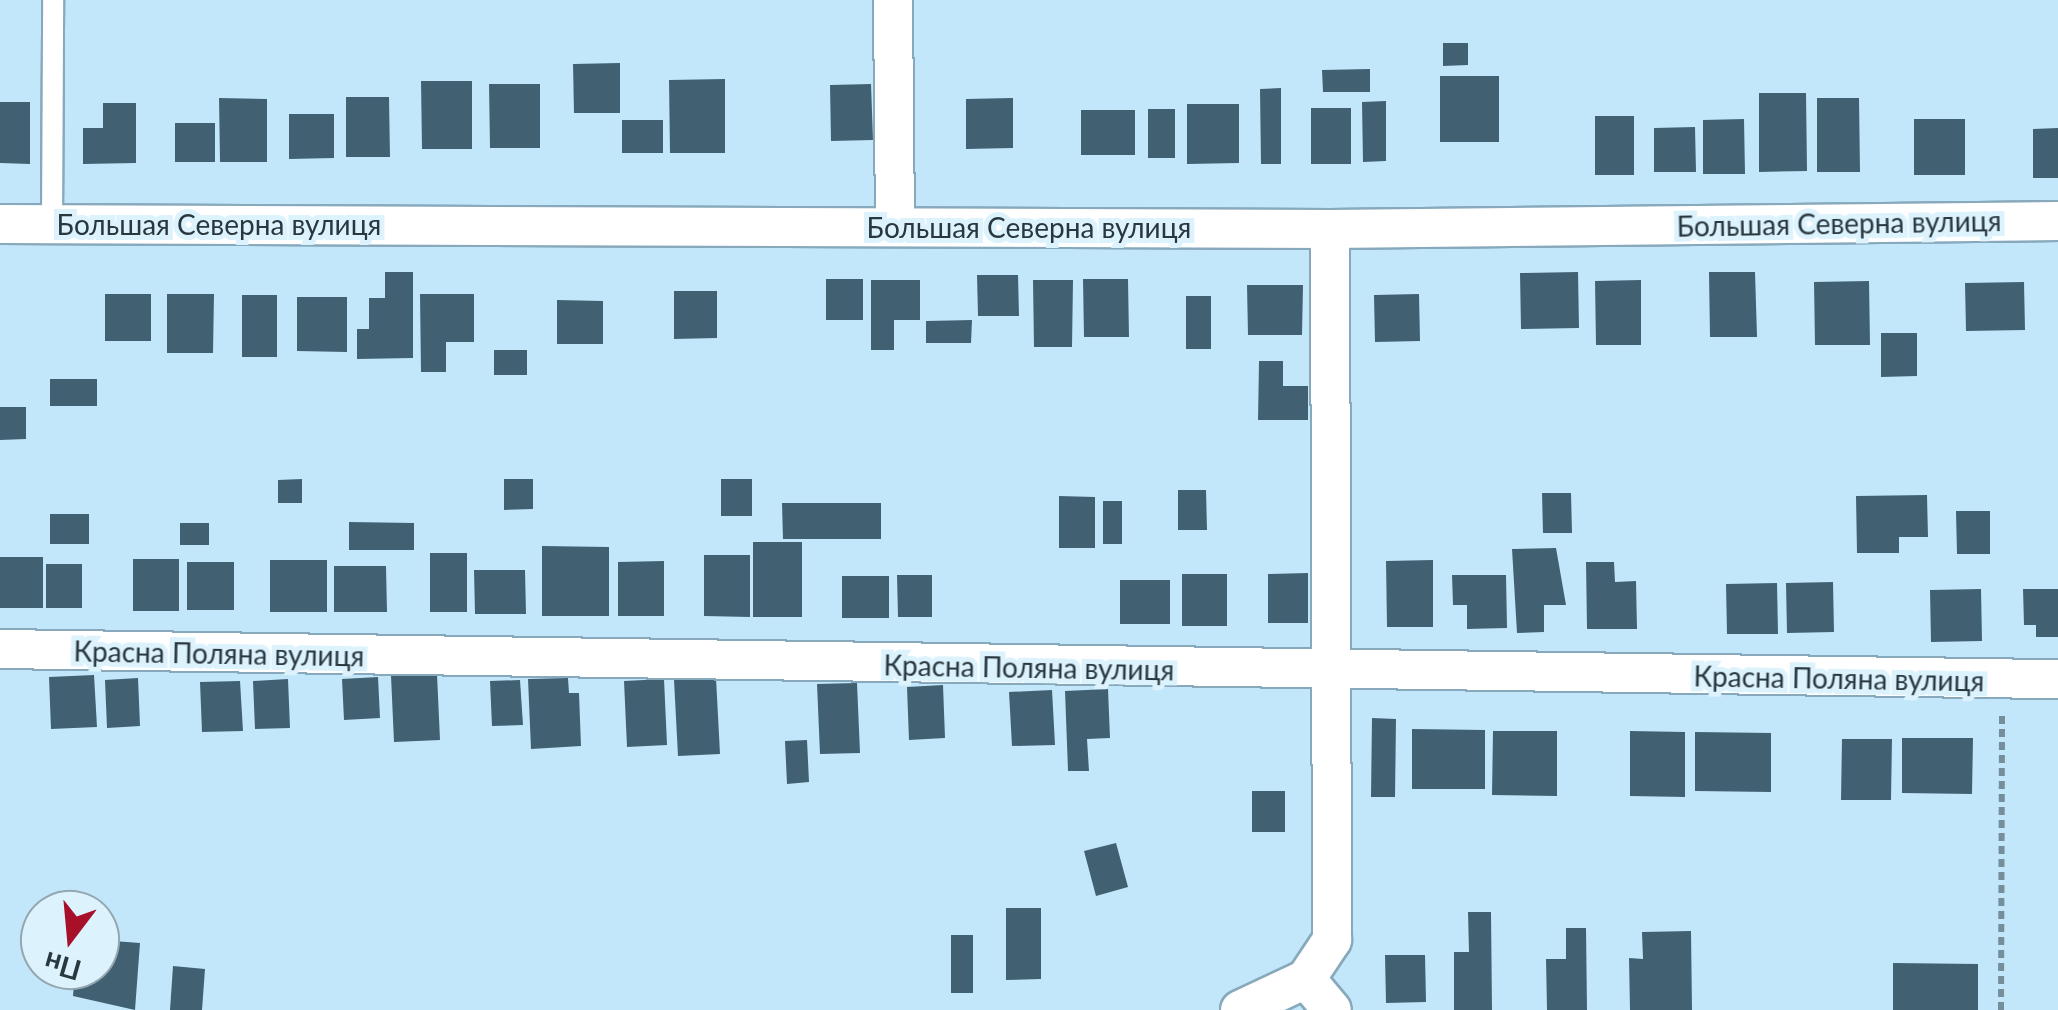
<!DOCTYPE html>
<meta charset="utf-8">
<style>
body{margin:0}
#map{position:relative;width:2058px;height:1010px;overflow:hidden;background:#c3e7fa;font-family:Lato,sans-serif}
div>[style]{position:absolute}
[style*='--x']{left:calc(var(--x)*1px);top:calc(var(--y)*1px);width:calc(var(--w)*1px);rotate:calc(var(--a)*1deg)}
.building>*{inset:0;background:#416172}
.path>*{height:6px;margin-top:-3px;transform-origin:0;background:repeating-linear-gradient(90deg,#758e9c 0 8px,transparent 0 13px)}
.roads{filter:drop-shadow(2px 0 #87a9bb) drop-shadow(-2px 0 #87a9bb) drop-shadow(0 2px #87a9bb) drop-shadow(0 -2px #87a9bb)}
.service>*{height:20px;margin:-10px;padding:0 10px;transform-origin:10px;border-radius:10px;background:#fff}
.minor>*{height:38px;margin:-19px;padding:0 19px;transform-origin:19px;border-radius:19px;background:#fff}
span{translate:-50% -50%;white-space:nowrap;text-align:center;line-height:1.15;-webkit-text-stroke:10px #dcf2fd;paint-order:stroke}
.street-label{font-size:28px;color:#29373f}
.north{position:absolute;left:20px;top:890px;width:100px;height:100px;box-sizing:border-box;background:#dcf2fd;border:2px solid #94a7b1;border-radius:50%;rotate:196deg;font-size:28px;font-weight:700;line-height:40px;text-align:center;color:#29373f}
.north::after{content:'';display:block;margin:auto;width:35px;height:45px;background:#a8102a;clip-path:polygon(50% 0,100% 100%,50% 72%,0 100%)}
</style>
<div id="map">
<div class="building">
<div style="clip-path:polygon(1443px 43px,1468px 43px,1468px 65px,1443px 66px)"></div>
<div style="clip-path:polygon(620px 63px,620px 113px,574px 113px,573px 64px)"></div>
<div style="clip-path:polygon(1370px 69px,1370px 92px,1323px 92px,1322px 70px)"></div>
<div style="clip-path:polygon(1440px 76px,1499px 76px,1499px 142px,1440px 142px)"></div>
<div style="clip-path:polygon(725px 79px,725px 153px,670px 153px,669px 80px)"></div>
<div style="clip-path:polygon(421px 81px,472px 81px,472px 149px,422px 149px)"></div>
<div style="clip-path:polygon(489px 84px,540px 84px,540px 148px,490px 148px)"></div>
<div style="clip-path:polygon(871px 84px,873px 140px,831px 141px,830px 85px)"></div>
<div style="clip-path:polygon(1281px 88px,1281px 164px,1261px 164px,1260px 89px)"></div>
<div style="clip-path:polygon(1759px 93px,1806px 93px,1807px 171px,1759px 172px)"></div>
<div style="clip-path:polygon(346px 97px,389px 97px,390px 157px,346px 157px)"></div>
<div style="clip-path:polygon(219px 98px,267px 99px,267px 162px,220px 162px)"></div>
<div style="clip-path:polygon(1013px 98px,1013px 148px,966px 149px,966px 99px)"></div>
<div style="clip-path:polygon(1817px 98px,1859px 98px,1860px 172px,1817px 172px)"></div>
<div style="clip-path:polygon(1386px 101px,1386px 161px,1363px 162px,1362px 102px)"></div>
<div style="clip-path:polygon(0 102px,30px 102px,30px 164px,0 163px)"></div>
<div style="clip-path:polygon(103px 103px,136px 103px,136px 163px,83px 164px,83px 128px,103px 128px)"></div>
<div style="clip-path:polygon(1187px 104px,1239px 104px,1239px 163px,1187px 164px)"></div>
<div style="clip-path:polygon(1311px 108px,1351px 108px,1351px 164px,1311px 164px)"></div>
<div style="clip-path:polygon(1148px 109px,1175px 109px,1175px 158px,1148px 158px)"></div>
<div style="clip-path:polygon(1081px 110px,1135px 110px,1135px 155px,1081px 155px)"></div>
<div style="clip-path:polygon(289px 114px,334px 114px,334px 158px,289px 159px)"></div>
<div style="clip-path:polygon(1595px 116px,1634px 116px,1634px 175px,1595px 175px)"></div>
<div style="clip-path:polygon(1744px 119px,1745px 174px,1703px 174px,1703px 120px)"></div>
<div style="clip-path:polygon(1914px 119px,1965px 119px,1965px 175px,1914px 175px)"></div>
<div style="clip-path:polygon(622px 120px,663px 120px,663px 153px,622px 153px)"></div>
<div style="clip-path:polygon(175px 123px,215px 123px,215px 162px,175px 162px)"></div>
<div style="clip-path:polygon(1695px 127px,1696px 172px,1654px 172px,1654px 128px)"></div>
<div style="clip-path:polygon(2058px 128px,2058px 178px,2033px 178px,2033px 129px)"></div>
<div style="clip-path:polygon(385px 272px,413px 272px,413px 358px,357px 359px,357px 329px,369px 329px,369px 298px,385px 298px)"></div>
<div style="clip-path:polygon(1578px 272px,1579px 328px,1521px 329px,1520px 273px)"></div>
<div style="clip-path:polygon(1709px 272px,1755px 272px,1757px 337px,1710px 337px)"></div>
<div style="clip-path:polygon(977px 275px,1018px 275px,1019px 316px,978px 316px)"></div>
<div style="clip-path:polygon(826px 279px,863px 279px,863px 320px,826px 320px)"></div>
<div style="clip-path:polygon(1083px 279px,1128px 279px,1129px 337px,1084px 337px)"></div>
<div style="clip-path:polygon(871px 280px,920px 280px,920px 320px,894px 320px,894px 350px,871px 350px)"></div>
<div style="clip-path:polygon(1033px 280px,1073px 280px,1072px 347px,1034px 347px)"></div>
<div style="clip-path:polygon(1641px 280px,1641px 345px,1596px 345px,1595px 281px)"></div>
<div style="clip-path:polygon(1869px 281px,1870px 345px,1815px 345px,1814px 282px)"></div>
<div style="clip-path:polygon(2024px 282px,2025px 330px,1966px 331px,1965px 283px)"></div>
<div style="clip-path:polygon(1247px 285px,1303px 285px,1302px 335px,1248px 335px)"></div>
<div style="clip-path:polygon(674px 291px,717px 291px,717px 338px,674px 339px)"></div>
<div style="clip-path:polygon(105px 294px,151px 294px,151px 341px,105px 341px)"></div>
<div style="clip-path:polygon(167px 294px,214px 294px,213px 353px,167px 353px)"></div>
<div style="clip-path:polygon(420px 294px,474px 294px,474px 342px,446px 342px,446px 372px,421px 372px)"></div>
<div style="clip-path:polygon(1419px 294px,1420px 341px,1375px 342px,1374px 295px)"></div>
<div style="clip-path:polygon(242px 295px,277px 295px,277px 357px,242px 357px)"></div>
<div style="clip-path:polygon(1186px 296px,1211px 296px,1211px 349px,1186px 349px)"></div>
<div style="clip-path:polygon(297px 297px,347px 297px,347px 352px,297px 351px)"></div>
<div style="clip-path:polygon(557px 300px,603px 301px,603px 344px,557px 344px)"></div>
<div style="clip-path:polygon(972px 320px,971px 343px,926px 343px,926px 321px)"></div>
<div style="clip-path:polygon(1881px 333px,1917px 333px,1917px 376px,1881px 377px)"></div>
<div style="clip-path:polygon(494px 350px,527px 350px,527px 375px,494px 375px)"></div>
<div style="clip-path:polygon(1259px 361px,1283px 361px,1283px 386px,1308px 386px,1308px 420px,1258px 420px)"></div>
<div style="clip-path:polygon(50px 379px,97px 379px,97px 406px,50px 406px)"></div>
<div style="clip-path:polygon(0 407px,26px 407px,26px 439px,0 440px)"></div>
<div style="clip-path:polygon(302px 479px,302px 503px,278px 503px,278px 480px)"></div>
<div style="clip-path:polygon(504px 479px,533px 479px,533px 509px,504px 510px)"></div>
<div style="clip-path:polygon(721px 479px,752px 479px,752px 516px,721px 516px)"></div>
<div style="clip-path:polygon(1178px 490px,1206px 490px,1207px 530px,1178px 530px)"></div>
<div style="clip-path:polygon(1542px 493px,1571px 493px,1572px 533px,1543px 533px)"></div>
<div style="clip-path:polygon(1927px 495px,1928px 537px,1899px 537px,1899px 553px,1857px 553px,1856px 496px)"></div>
<div style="clip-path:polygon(1059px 496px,1095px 497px,1095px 548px,1059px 548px)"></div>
<div style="clip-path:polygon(1103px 501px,1122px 501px,1122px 544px,1103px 544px)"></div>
<div style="clip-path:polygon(782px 503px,881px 503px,881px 539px,783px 539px)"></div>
<div style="clip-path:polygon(1956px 511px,1990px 511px,1990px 554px,1957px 554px)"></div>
<div style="clip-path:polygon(50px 514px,89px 514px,89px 544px,50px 544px)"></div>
<div style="clip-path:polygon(349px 522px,414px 523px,414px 550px,349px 550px)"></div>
<div style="clip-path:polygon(180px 523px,209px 523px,209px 545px,180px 545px)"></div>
<div style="clip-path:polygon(753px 542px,802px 542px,802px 617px,753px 617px)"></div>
<div style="clip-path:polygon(542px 546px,609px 547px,609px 616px,542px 616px)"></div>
<div style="clip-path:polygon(1556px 548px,1566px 605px,1544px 605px,1544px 632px,1517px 633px,1512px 549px)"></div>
<div style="clip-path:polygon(430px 553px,467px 553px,467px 612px,430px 612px)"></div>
<div style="clip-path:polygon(704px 555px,750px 555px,750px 617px,704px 616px)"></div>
<div style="clip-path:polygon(0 557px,43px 557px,43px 608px,0 608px)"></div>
<div style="clip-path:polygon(133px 559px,179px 559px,179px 611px,133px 611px)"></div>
<div style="clip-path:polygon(270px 560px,327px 560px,327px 612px,270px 612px)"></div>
<div style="clip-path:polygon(1433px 560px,1433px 627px,1387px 627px,1386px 561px)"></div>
<div style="clip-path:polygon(664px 561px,664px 616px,618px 616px,618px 562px)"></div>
<div style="clip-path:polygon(187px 562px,234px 562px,234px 610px,187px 610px)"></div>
<div style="clip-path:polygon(1586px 562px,1614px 562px,1615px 582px,1636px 581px,1637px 629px,1587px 629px)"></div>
<div style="clip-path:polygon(46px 564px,82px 564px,82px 608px,46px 608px)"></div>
<div style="clip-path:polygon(334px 566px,386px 566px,387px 612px,334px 612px)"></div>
<div style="clip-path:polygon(474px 570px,525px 570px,526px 614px,475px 614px)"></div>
<div style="clip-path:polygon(1308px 573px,1308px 623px,1268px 623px,1268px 574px)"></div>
<div style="clip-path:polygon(1182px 574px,1227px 574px,1227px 626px,1182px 626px)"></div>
<div style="clip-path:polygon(897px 575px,932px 575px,932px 617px,898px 617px)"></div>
<div style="clip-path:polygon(1452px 575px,1506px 575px,1507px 628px,1467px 629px,1467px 605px,1453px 605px)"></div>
<div style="clip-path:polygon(842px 576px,889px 576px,889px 618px,842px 618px)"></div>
<div style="clip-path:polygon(1120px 580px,1170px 580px,1170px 624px,1120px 624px)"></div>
<div style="clip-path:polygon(1833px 582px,1834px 632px,1787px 633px,1786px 583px)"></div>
<div style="clip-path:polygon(1777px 583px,1778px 634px,1727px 634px,1726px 584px)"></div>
<div style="clip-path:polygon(1981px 589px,1982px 641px,1931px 642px,1930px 590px)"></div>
<div style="clip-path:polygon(2023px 589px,2058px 589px,2058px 637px,2036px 637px,2036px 625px,2024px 625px)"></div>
<div style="clip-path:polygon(437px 674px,440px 740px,394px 742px,391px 676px)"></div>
<div style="clip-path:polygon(94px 675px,97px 727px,51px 729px,49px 677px)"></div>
<div style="clip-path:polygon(378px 677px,380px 718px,344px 720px,342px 679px)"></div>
<div style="clip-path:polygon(138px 678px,140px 726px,107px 728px,105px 680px)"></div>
<div style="clip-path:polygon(568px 678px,569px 693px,579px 693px,581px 746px,531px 749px,528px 679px)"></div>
<div style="clip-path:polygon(716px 678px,720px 754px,678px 756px,674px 680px)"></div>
<div style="clip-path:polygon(288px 679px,290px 728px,255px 729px,253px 681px)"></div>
<div style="clip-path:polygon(664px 679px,667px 745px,627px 747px,624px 681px)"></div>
<div style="clip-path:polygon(520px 680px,523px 725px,492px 726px,490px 681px)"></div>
<div style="clip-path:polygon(240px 681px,243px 731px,202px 732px,200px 682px)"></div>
<div style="clip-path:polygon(857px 683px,860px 753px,820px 754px,817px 684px)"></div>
<div style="clip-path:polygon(943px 685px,945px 738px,909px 740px,907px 687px)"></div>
<div style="clip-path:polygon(1108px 689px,1110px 738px,1087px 739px,1089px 771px,1068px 771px,1065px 691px)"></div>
<div style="clip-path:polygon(1052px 690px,1055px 745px,1012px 746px,1009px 692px)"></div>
<div style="clip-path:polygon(1372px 718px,1396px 719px,1395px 797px,1371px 797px)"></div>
<div style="clip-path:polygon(1412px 729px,1485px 730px,1485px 789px,1412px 789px)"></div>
<div style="clip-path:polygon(1493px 731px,1557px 731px,1557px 796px,1492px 795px)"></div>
<div style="clip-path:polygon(1630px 731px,1685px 732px,1685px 797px,1630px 796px)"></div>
<div style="clip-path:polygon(1695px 732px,1771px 733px,1771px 792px,1695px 791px)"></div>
<div style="clip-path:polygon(1902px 738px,1973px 738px,1972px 794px,1902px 793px)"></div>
<div style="clip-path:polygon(1842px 739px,1892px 739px,1891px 800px,1841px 800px)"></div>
<div style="clip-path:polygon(807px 740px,809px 782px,787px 784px,785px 741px)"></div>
<div style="clip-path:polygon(1252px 791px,1285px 791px,1285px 832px,1252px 832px)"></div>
<div style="clip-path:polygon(1116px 843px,1128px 887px,1096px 896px,1084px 851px)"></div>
<div style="clip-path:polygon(1006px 908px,1041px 908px,1041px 979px,1006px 980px)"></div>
<div style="clip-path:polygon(1468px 912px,1491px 912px,1492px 1010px,1454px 1010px,1454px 952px,1469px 952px)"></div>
<div style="clip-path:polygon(1566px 928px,1586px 928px,1587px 1010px,1547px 1010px,1546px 959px,1566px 959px)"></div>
<div style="clip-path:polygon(1691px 931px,1692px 1010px,1630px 1010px,1629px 958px,1643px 959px,1642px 932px)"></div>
<div style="clip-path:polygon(951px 935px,973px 935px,973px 993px,951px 993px)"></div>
<div style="clip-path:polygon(100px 940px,140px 943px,135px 1010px,73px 996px,75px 970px,100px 970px)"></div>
<div style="clip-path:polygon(1385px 955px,1425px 955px,1426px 1002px,1386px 1003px)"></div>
<div style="clip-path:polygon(1893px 963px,1978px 964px,1978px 1010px,1893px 1010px)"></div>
<div style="clip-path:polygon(173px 966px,205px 969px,202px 1010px,170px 1010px)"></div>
</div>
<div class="path">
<div style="--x:2001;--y:1010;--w:299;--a:-89.8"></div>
</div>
<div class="roads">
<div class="service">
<div style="--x:52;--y:224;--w:224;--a:-89.7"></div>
</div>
<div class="minor">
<div style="--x:893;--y:0;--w:226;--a:89.5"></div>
<div style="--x:0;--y:224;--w:1330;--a:0.22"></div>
<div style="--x:1330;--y:229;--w:728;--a:-0.63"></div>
<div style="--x:0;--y:649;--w:2058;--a:0.84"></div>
<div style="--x:1306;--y:979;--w:47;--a:-56.3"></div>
<div style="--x:1332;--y:940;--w:711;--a:-90.16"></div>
<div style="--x:1240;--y:1010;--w:73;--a:-25.2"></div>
<div style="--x:1306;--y:979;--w:40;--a:50"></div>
</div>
</div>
<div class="street-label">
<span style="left:1839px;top:223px;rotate:-1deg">Большая Северна вулиця</span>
<span style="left:219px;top:224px">Большая Северна вулиця</span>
<span style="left:1029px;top:227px">Большая Северна вулиця</span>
<span style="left:219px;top:653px;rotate:1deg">Красна Поляна вулиця</span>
<span style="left:1029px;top:667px;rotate:1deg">Красна Поляна вулиця</span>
<span style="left:1839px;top:678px;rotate:1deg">Красна Поляна вулиця</span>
</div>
<div class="north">Пн</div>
</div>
